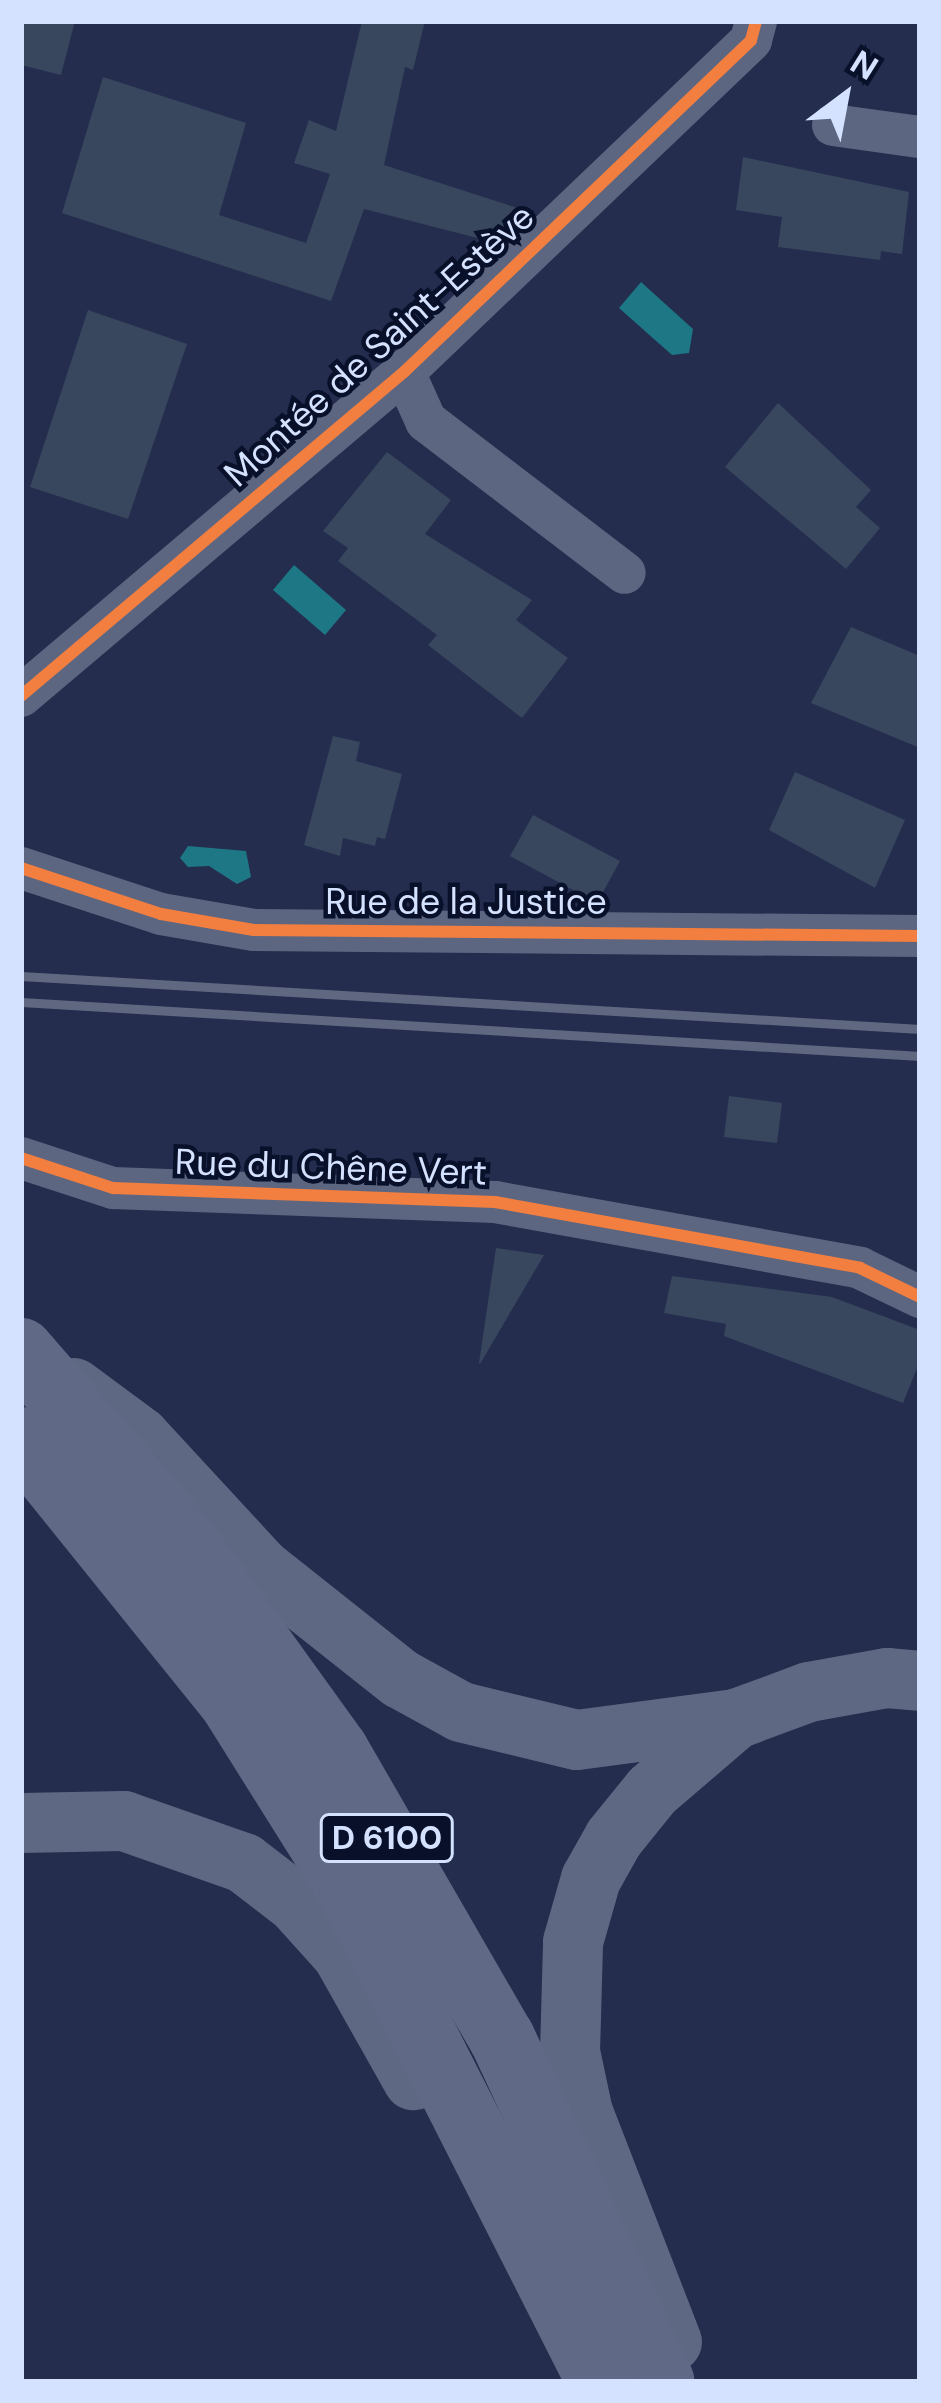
<!DOCTYPE html>
<meta charset="utf-8">
<style>
body{margin:0}
#map{position:relative;width:941px;height:2403px;overflow:hidden;background:#242d4e;font-family:"DM Sans",sans-serif}
div>[style]{position:absolute}
[style*='--x']{left:calc(var(--x)*1px);top:calc(var(--y)*1px);width:calc(var(--w)*1px);rotate:calc(var(--a)*1deg)}
.water>*{inset:0;background:#1d7785}
.building>*{inset:0;background:#38465e}
.minor>*{height:42px;margin:-21px;padding:0 21px;transform-origin:21px;border-radius:21px;background:#5d6680}
.secondary>*{height:60px;margin:-30px;padding:0 30px;transform-origin:30px;border-radius:30px;background:#5f6883}
.primary>*{height:66px;margin:-33px;padding:0 33px;transform-origin:33px;border-radius:33px;background:#606985}
.rail>*{height:9px;margin:-4.5px;padding:0 4.5px;transform-origin:4.5px;border-radius:4.5px;background:#606881}
.cycleway>*{height:12px;margin:-6px;padding:0 6px;transform-origin:6px;border-radius:6px;background:#f27e40}
span{translate:-50% -50%;white-space:nowrap;text-align:center;line-height:1.15;-webkit-text-stroke:9px #08102a;paint-order:stroke}
.shield-label span{padding:3px 9px;background:#08102a;border:3px solid;border-radius:9px;-webkit-text-stroke-width:0}
.shield-label{font-size:33px;color:#d4e1ff;font-weight:700}
.street-label{font-size:36px;color:#d4e1ff}
.frame{position:absolute;inset:0;border:24px solid #d4e1ff;pointer-events:none}
.north{position:absolute;left:785px;top:36px;width:120px;height:120px;-webkit-text-stroke:9px #08102a;paint-order:stroke;rotate:32deg;font-size:33px;font-weight:700;line-height:48px;text-align:center;color:#d4e1ff}
.north::after{content:'';display:block;margin:auto;width:42px;height:54px;background:#d4e1ff;clip-path:polygon(50% 0,100% 100%,50% 72%,0 100%)}
</style>
<div id="map">
<div class="water">
<div style="clip-path:polygon(641px 282px,693px 329px,689px 353px,672px 355px,619px 308px)"></div>
<div style="clip-path:polygon(294px 565px,346px 610px,325px 635px,273px 590px)"></div>
<div style="clip-path:polygon(188px 846px,246px 851px,251px 877px,237px 884px,209px 866px,188px 867px,180px 858px)"></div>
</div>
<div class="building">
<div style="clip-path:polygon(21px 21px,75px 21px,61px 75px,21px 65px)"></div>
<div style="clip-path:polygon(362px 21px,425px 21px,413px 70px,405px 67px,384px 165px,533px 213px,501px 244px,364px 209px,331px 301px,62px 213px,103px 77px,246px 123px,219px 215px,306px 243px,330px 174px,294px 163px,309px 120px,336px 131px)"></div>
<div style="clip-path:polygon(743px 157px,909px 192px,902px 254px,881px 251px,880px 260px,778px 247px,782px 217px,736px 210px)"></div>
<div style="clip-path:polygon(88px 310px,187px 344px,128px 519px,30px 487px)"></div>
<div style="clip-path:polygon(778px 403px,871px 490px,856px 507px,880px 528px,846px 569px,725px 467px)"></div>
<div style="clip-path:polygon(387px 452px,451px 500px,425px 534px,532px 600px,516px 620px,568px 658px,522px 718px,428px 645px,437px 635px,338px 561px,348px 548px,323px 531px)"></div>
<div style="clip-path:polygon(851px 627px,920px 656px,920px 748px,811px 703px)"></div>
<div style="clip-path:polygon(333px 736px,360px 742px,356px 761px,402px 774px,385px 839px,377px 837px,375px 846px,343px 838px,340px 856px,304px 845px)"></div>
<div style="clip-path:polygon(795px 772px,905px 820px,875px 888px,769px 830px)"></div>
<div style="clip-path:polygon(533px 815px,620px 861px,597px 903px,510px 856px)"></div>
<div style="clip-path:polygon(729px 1096px,782px 1103px,777px 1143px,724px 1137px)"></div>
<div style="clip-path:polygon(496px 1248px,544px 1255px,480px 1364px,479px 1363px)"></div>
<div style="clip-path:polygon(672px 1276px,832px 1297px,920px 1330px,920px 1361px,903px 1403px,724px 1336px,726px 1324px,664px 1313px)"></div>
</div>
<div class="minor">
<div style="--x:833;--y:125;--w:88;--a:7.9"></div>
<div style="--x:404;--y:372;--w:54;--a:65.8"></div>
<div style="--x:426;--y:421;--w:250;--a:37.4"></div>
<div style="--x:21;--y:696;--w:502;--a:-40.23"></div>
<div style="--x:404;--y:372;--w:480;--a:-43.7"></div>
<div style="--x:751;--y:40;--w:20;--a:-75"></div>
<div style="--x:21;--y:868;--w:147;--a:18.2"></div>
<div style="--x:161;--y:914;--w:94;--a:9.8"></div>
<div style="--x:254;--y:930;--w:666;--a:0.52"></div>
<div style="--x:21;--y:1158;--w:97;--a:18.1"></div>
<div style="--x:113;--y:1188;--w:382;--a:2.1"></div>
<div style="--x:495;--y:1202;--w:371;--a:10.2"></div>
<div style="--x:860;--y:1268;--w:67;--a:25.8"></div>
</div>
<div class="secondary">
<div style="--x:74;--y:1388;--w:82;--a:36.6"></div>
<div style="--x:140;--y:1437;--w:180;--a:47.3"></div>
<div style="--x:262;--y:1569;--w:177;--a:38.4"></div>
<div style="--x:401;--y:1679;--w:68;--a:28.8"></div>
<div style="--x:461;--y:1712;--w:119;--a:13.6"></div>
<div style="--x:577;--y:1740;--w:160;--a:-7.5"></div>
<div style="--x:736;--y:1719;--w:78;--a:-20.3"></div>
<div style="--x:809;--y:1692;--w:79;--a:-10.2"></div>
<div style="--x:887;--y:1678;--w:33;--a:5"></div>
<div style="--x:21;--y:1823;--w:103;--a:-1.1"></div>
<div style="--x:124;--y:1821;--w:127;--a:19.3"></div>
<div style="--x:244;--y:1863;--w:66;--a:37.6"></div>
<div style="--x:296;--y:1903;--w:69;--a:48"></div>
<div style="--x:342;--y:1954;--w:145;--a:60.6"></div>
<div style="--x:672;--y:2342;--w:246;--a:-111.2"></div>
<div style="--x:583;--y:2113;--w:62;--a:-102"></div>
<div style="--x:570;--y:2052;--w:110;--a:-88.4"></div>
<div style="--x:573;--y:1942;--w:66;--a:-74.1"></div>
<div style="--x:591;--y:1879;--w:47;--a:-60.7"></div>
<div style="--x:614;--y:1838;--w:60;--a:-51"></div>
<div style="--x:652;--y:1791;--w:111;--a:-40.6"></div>
</div>
<div class="primary">
<div style="--x:21;--y:1351;--w:245;--a:49.1"></div>
<div style="--x:181;--y:1536;--w:265;--a:54.2"></div>
<div style="--x:336;--y:1751;--w:332;--a:60"></div>
<div style="--x:502;--y:2038;--w:379;--a:65.1"></div>
<div style="--x:21;--y:1440;--w:334;--a:51.1"></div>
<div style="--x:231;--y:1700;--w:228;--a:57.9"></div>
<div style="--x:352;--y:1893;--w:548;--a:63.11"></div>
</div>
<div class="rail">
<div style="--x:21;--y:976;--w:901;--a:3.37"></div>
<div style="--x:21;--y:1002;--w:901;--a:3.44"></div>
</div>
<div class="cycleway">
<div style="--x:21;--y:696;--w:502;--a:-40.23"></div>
<div style="--x:404;--y:372;--w:480;--a:-43.7"></div>
<div style="--x:751;--y:40;--w:20;--a:-75"></div>
<div style="--x:21;--y:868;--w:147;--a:18.2"></div>
<div style="--x:161;--y:914;--w:94;--a:9.8"></div>
<div style="--x:254;--y:930;--w:666;--a:0.52"></div>
<div style="--x:21;--y:1158;--w:97;--a:18.1"></div>
<div style="--x:113;--y:1188;--w:382;--a:2.1"></div>
<div style="--x:495;--y:1202;--w:371;--a:10.2"></div>
<div style="--x:860;--y:1268;--w:67;--a:25.8"></div>
</div>
<div class="shield-label">
<span style="left:387px;top:1838px">D 6100</span>
</div>
<div class="street-label">
<span style="left:379px;top:345px;rotate:-42deg">Montée de Saint-Estève</span>
<span style="left:466px;top:902px">Rue de la Justice</span>
<span style="left:331px;top:1167px;rotate:2deg">Rue du Chêne Vert</span>
</div>
<div class="frame"></div>
<div class="north">N</div>
</div>
